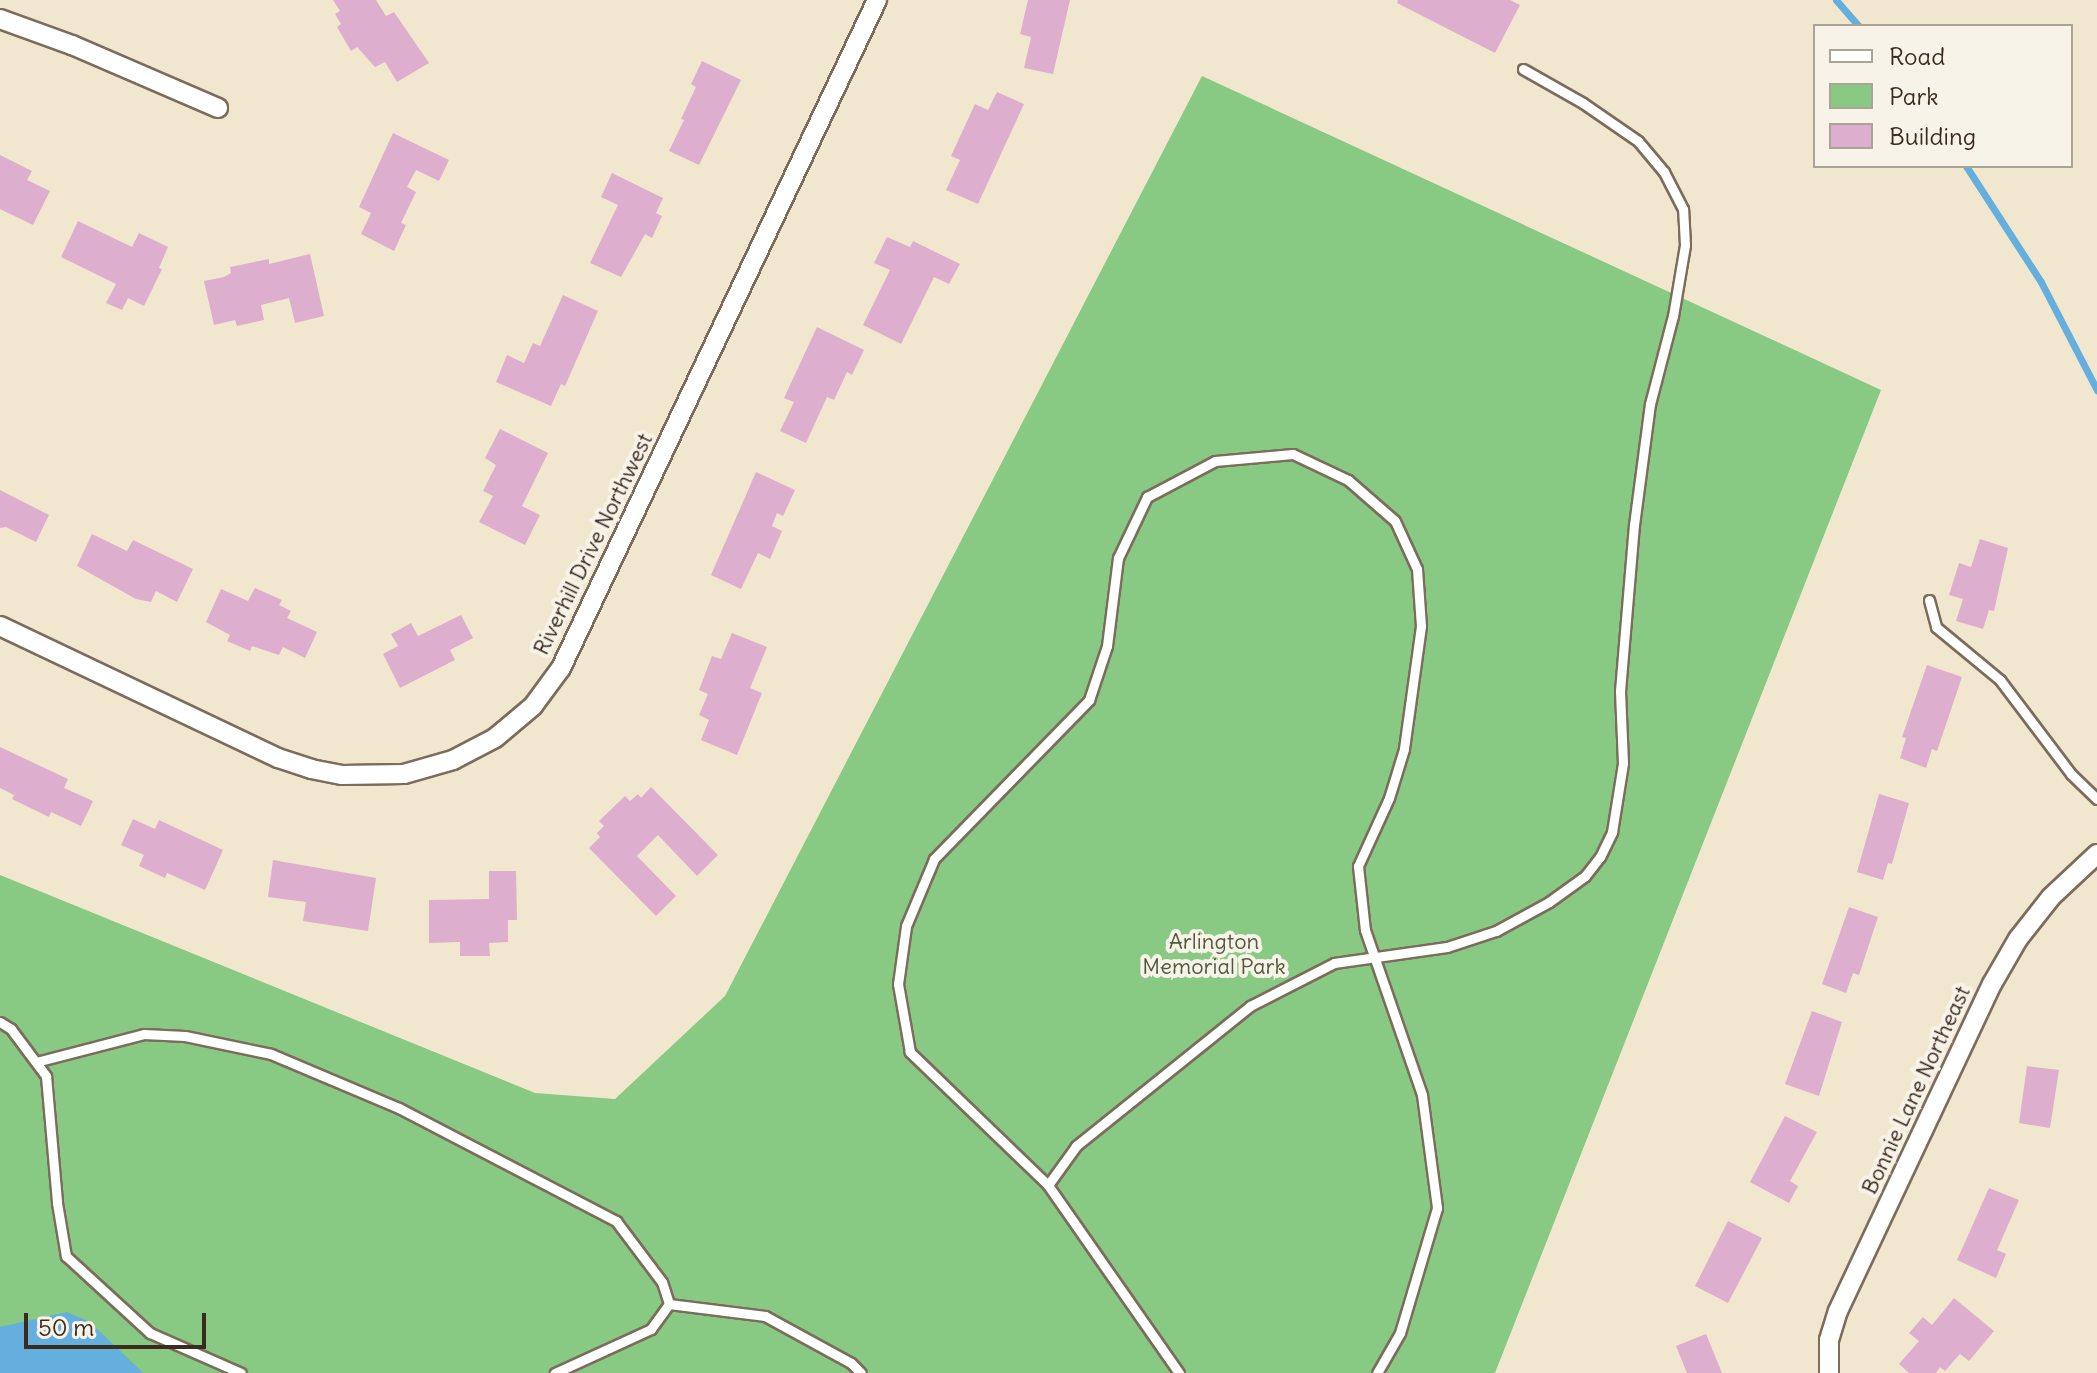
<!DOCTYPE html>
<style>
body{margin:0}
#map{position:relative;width:2097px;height:1373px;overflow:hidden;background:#f1e7cf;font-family:Delius,sans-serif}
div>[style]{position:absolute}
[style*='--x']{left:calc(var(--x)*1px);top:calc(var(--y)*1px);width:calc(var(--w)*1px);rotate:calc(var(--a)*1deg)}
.green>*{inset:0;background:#88ca83}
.water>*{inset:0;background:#64afdd}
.stream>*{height:7px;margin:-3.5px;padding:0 3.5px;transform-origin:3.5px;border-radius:3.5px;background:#64afdd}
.building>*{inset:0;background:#deaecf}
.roads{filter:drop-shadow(2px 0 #7b6c5c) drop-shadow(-2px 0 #7b6c5c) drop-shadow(0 2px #7b6c5c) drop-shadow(0 -2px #7b6c5c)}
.lane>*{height:9px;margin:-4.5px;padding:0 4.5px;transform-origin:4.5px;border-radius:4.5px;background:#fff}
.street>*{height:18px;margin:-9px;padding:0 9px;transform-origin:9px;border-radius:9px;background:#fff}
span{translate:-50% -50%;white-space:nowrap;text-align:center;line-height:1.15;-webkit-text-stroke:8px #f7f3e8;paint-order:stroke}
.street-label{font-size:22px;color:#3b2a1e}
.park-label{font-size:22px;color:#525a3c}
.legend{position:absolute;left:1813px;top:24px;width:260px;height:144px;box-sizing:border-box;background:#f7f3e8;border:2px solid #aca397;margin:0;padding:10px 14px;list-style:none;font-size:24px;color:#3b2a1e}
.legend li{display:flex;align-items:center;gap:16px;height:40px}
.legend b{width:40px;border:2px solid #aca397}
.scale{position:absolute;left:24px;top:1313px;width:182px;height:36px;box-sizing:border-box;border:4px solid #3b2a1e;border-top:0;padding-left:10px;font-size:24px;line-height:28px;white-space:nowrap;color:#3b2a1e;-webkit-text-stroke:6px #f7f3e8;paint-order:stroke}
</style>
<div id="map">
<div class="green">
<div style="clip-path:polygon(1202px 76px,1881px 390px,1495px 1373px,0 1373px,0 875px,535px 1093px,615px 1099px,725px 996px)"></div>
</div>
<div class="water">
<div style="clip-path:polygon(67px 1312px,90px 1322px,143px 1373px,0 1373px,0 1327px)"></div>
</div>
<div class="stream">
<div style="--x:1836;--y:0;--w:35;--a:49"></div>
<div style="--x:1966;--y:166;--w:138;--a:57.1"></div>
<div style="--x:2041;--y:282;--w:122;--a:62.6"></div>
</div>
<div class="building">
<div style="clip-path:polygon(333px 0,376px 0,386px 16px,394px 12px,429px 63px,397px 82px,385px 62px,375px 67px,357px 47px,351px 51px,337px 27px,341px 24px,335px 14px,340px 11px)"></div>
<div style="clip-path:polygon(1028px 0,1070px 0,1053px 74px,1024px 68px,1031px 37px,1020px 34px)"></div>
<div style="clip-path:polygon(1398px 0,1510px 0,1520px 5px,1495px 53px,1397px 3px)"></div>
<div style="clip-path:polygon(702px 61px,741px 80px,699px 165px,669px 151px,684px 120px,681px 119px,696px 87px,691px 84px)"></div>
<div style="clip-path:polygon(997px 92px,1024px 104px,978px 204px,946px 190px,960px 160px,951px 156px,975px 104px,988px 110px)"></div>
<div style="clip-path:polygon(393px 133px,449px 160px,439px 181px,416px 170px,407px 187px,416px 192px,401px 223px,406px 225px,394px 251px,361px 234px,371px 213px,359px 207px)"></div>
<div style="clip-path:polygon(0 155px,32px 171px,27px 180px,50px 191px,33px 225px,0 209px)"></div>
<div style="clip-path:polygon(612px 173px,663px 198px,656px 213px,662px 216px,652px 238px,645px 234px,621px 277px,590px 263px,618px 205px,601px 197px)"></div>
<div style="clip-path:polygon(78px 221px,132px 247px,139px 233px,168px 247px,159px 268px,162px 269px,144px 306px,128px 298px,122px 310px,106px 303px,116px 284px,61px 257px)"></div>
<div style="clip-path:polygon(887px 237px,910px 247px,913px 241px,960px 264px,949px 284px,934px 277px,901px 344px,863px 325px,890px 270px,874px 263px)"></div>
<div style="clip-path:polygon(310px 254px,324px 316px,295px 323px,289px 298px,261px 305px,264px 320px,237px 326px,235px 320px,214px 325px,204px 281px,224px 277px,231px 273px,230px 267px,269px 259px,269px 264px)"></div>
<div style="clip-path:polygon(563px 295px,598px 311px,565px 386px,561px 384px,551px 406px,496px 382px,507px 355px,524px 363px,533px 343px,540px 346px)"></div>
<div style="clip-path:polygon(817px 327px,864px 350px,852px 375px,847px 372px,834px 400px,827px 397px,806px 443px,780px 431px,794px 402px,784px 398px)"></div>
<div style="clip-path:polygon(500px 429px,548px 453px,522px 506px,540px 515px,525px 545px,479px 522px,493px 496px,483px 491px,496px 465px,485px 458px)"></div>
<div style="clip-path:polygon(756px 472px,795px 490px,783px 516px,777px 513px,772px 526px,782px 531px,770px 559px,758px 553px,741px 589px,711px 575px)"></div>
<div style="clip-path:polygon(0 490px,49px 515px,36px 542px,6px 527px,0 528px)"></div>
<div style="clip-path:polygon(92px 534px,127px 551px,133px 540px,193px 569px,177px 602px,156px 591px,151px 602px,136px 599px,77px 566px)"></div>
<div style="clip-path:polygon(1980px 539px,2008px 548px,1994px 611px,1989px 610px,1983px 629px,1956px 621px,1963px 599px,1949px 595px,1959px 563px,1971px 567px)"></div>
<div style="clip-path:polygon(255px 588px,282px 600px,279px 605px,291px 611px,287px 618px,317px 632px,305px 658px,283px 647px,279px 655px,252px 646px,250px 651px,227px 641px,230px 635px,206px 622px,221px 589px,248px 601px)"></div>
<div style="clip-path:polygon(461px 615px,473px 638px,450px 650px,455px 660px,400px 688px,383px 654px,398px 646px,391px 634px,411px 623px,418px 636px)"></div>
<div style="clip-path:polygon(732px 633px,767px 647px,750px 688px,762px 693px,737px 755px,701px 740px,709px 720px,699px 715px,708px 694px,699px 690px,712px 656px,721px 659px)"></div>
<div style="clip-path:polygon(1927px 665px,1962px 677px,1937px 751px,1932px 749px,1926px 768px,1900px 758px,1906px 738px,1902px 737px)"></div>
<div style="clip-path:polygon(0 747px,68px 779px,64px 788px,93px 801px,81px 826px,51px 812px,49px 817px,12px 799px,14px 795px,0 788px)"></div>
<div style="clip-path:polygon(651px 787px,718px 855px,697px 876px,658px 835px,637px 856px,676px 896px,656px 916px,589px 848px,600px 837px,597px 833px,604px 826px,599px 821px,625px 796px,630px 801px,638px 794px,641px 798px)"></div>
<div style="clip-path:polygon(1879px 794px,1909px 803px,1892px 864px,1888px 863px,1883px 880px,1857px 872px)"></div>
<div style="clip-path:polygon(133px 819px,155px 829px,159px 820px,223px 850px,205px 890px,167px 873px,165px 878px,139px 866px,144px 855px,121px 845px)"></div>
<div style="clip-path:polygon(273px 860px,376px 878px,368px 931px,303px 921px,306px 902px,268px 897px)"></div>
<div style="clip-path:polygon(489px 871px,516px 871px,517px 920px,508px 920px,508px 942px,489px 943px,490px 956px,460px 956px,460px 942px,429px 943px,429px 900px,489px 899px)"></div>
<div style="clip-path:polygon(1849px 907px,1878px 917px,1859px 975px,1853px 973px,1846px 993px,1822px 984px)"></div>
<div style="clip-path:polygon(1812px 1011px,1842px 1022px,1819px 1096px,1785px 1084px)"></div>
<div style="clip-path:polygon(2027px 1066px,2059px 1070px,2050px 1128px,2019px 1123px)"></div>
<div style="clip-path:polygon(1785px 1116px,1817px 1132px,1790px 1181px,1798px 1186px,1789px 1203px,1750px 1182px)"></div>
<div style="clip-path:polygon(1989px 1188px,2019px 1200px,1997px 1250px,2006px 1254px,1996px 1278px,1957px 1260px)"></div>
<div style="clip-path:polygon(1728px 1221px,1762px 1238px,1728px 1303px,1695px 1286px)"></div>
<div style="clip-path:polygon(1954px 1298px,1994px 1331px,1969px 1361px,1960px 1354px,1945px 1371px,1940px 1367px,1936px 1373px,1909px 1373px,1899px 1364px,1919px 1341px,1909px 1333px,1923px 1317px,1932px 1325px)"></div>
<div style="clip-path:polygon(1706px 1334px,1722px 1373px,1687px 1373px,1676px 1346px)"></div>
</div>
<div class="roads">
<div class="lane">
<div style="--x:1929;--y:600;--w:28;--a:75"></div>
<div style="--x:1936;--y:627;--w:83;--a:39.6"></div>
<div style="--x:2000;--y:680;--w:118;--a:52.9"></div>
<div style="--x:2071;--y:774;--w:36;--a:44"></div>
<div style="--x:0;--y:1022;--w:13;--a:32"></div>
<div style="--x:11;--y:1029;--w:59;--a:53.3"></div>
<div style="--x:46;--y:1076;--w:127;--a:85"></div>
<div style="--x:57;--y:1203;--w:54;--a:80.4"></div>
<div style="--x:66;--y:1256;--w:114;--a:42.5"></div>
<div style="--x:150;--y:1333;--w:99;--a:23.7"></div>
<div style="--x:36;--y:1062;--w:112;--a:-14.5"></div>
<div style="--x:144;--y:1034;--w:41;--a:2.8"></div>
<div style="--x:185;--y:1036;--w:88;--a:11.8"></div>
<div style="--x:271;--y:1054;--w:139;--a:22.9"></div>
<div style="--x:399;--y:1108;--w:245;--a:27.5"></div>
<div style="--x:616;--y:1221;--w:76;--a:53"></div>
<div style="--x:662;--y:1282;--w:23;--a:72"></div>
<div style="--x:669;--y:1304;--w:31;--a:126"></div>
<div style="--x:651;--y:1329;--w:106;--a:155.4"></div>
<div style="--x:1048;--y:1185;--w:48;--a:-54.3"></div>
<div style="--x:1076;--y:1146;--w:223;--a:-38.8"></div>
<div style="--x:1250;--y:1006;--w:94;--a:-27.1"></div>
<div style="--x:1334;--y:963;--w:114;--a:-8.1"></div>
<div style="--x:1447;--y:947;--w:52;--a:-18.1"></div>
<div style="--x:1496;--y:931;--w:60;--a:-28.7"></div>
<div style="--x:1549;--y:902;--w:44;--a:-35.8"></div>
<div style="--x:1585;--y:876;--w:24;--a:-52"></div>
<div style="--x:1600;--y:857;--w:28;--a:-64"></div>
<div style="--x:1612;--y:832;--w:70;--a:-80.9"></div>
<div style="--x:1623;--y:763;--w:72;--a:-92.4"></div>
<div style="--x:1620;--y:691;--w:167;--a:-85.2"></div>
<div style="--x:1634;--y:525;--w:122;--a:-82.5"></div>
<div style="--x:1650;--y:404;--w:91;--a:-75.4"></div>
<div style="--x:1673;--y:316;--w:72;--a:-80.4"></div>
<div style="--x:1685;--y:245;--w:36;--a:-93"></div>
<div style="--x:1683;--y:209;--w:42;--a:-117.2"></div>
<div style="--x:1664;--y:172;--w:40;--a:-130"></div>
<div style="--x:1638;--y:141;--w:67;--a:-145.4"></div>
<div style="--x:1583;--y:103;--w:69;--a:-150.5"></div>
<div style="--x:669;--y:1304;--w:97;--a:7.1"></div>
<div style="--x:765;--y:1316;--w:98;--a:28.7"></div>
<div style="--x:851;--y:1363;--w:14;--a:45"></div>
<div style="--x:1179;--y:1373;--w:229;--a:-124.9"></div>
<div style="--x:1048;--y:1185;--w:192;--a:-136.1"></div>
<div style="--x:910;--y:1052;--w:69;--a:-100"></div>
<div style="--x:898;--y:984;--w:59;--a:-82.1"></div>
<div style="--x:906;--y:926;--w:73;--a:-67.3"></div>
<div style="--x:934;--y:859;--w:222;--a:-45.7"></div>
<div style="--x:1089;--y:700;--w:57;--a:-71.6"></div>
<div style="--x:1107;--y:646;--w:89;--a:-82.9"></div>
<div style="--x:1118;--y:558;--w:68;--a:-64.6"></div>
<div style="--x:1147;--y:497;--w:77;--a:-27.9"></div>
<div style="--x:1215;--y:461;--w:78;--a:-5.1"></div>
<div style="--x:1293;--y:454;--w:61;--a:25.3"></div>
<div style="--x:1348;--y:480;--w:62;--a:41.1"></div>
<div style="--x:1395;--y:521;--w:53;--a:65.4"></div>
<div style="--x:1417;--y:569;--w:57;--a:86"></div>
<div style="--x:1421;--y:626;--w:124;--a:97.9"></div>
<div style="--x:1404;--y:749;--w:51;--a:107"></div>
<div style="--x:1389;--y:798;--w:75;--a:114.5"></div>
<div style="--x:1358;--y:866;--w:64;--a:83.8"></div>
<div style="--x:1365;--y:930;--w:175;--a:70.9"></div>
<div style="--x:1422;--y:1095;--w:114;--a:82.4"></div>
<div style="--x:1437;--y:1208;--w:130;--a:106.5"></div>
<div style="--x:1400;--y:1333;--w:46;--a:119.9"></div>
</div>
<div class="street">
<div style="--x:0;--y:19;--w:77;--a:19.9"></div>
<div style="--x:72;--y:45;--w:159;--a:23.3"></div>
<div style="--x:0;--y:626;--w:308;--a:25.4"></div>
<div style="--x:278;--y:758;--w:35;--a:18"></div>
<div style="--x:311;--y:769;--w:32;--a:11"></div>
<div style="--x:342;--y:775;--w:62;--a:-0.9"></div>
<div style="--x:404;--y:774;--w:51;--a:-15.9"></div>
<div style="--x:453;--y:760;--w:47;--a:-27.6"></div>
<div style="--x:495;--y:738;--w:50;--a:-40.1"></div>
<div style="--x:533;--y:706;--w:47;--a:-53.6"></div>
<div style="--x:561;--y:668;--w:739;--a:-64.68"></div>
<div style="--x:1829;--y:1373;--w:33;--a:-90"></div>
<div style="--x:1829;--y:1340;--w:30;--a:-73"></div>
<div style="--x:1838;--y:1311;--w:361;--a:-64.8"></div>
<div style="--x:1992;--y:984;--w:52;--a:-60"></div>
<div style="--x:2018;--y:939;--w:53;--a:-51.8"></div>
<div style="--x:2051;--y:897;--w:63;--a:-43.1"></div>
</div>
</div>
<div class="street-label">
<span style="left:593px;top:544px;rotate:-64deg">Riverhill Drive Northwest</span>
<span style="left:1916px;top:1090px;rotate:-65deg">Bonnie Lane Northeast</span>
</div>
<div class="park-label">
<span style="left:1214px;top:954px">Arlington<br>Memorial Park</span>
</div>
<ul class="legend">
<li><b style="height:10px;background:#fff"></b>Road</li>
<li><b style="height:22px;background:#88ca83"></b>Park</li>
<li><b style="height:22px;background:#deaecf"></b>Building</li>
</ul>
<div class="scale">50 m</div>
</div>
